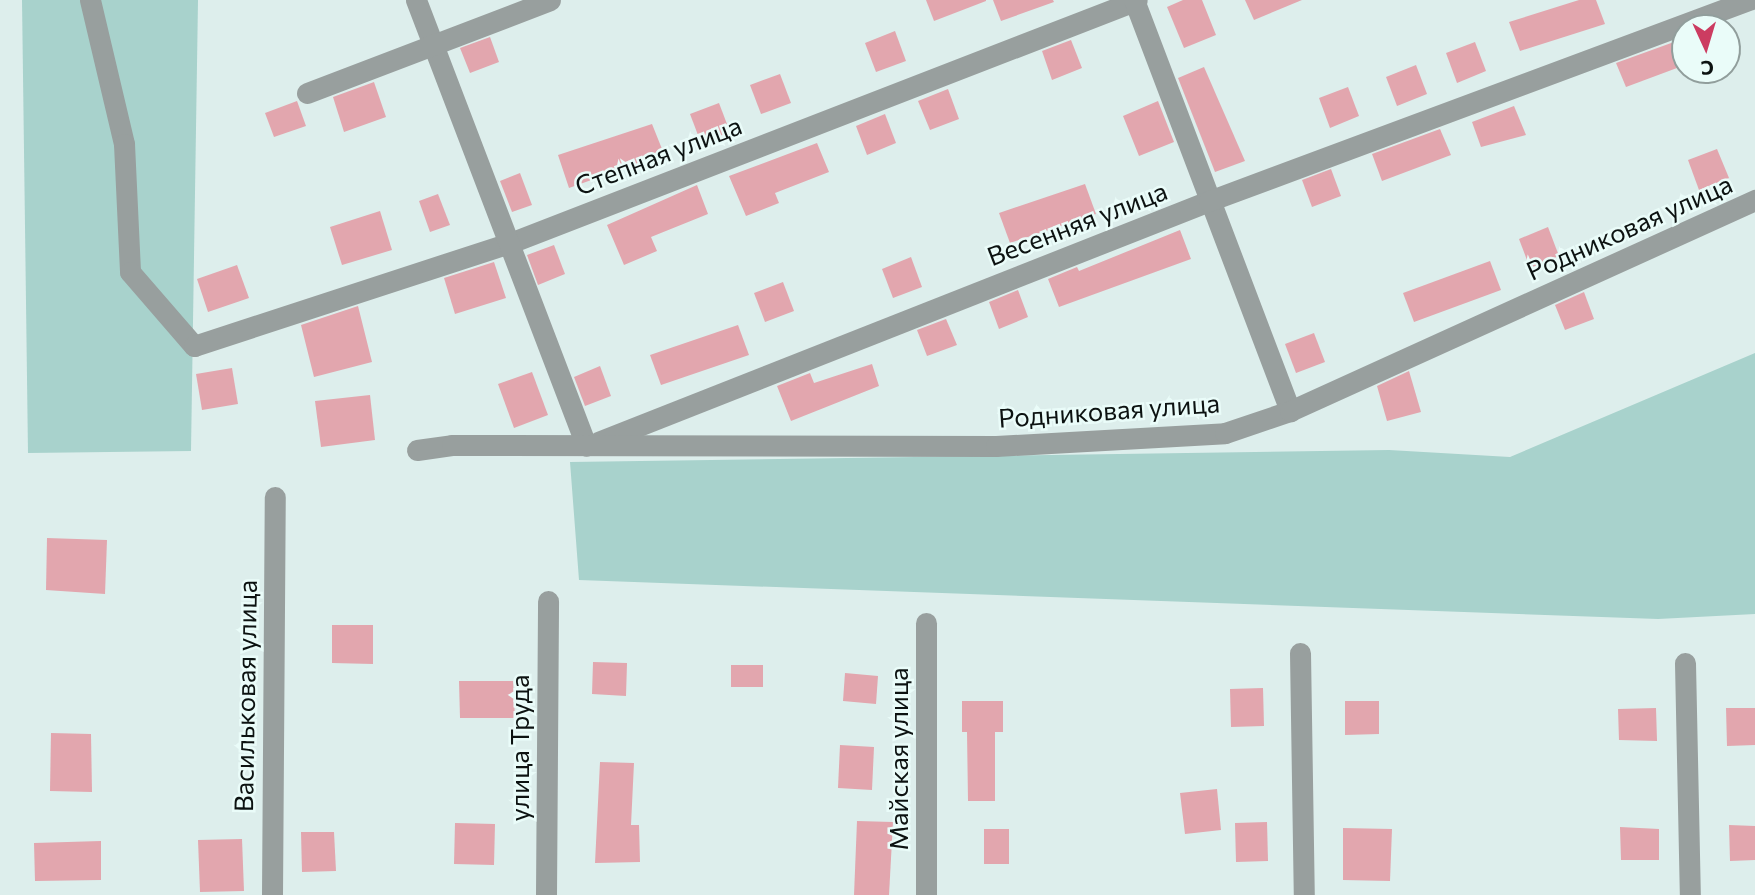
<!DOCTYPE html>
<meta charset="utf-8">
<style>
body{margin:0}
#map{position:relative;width:1755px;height:895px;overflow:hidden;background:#ddeeec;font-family:Commissioner,sans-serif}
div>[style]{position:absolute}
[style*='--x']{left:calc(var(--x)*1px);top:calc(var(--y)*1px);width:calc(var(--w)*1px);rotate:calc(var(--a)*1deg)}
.green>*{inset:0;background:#a8d2cc}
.building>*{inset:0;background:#e2a6ae}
.minor>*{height:21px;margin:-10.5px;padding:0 10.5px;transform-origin:10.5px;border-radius:10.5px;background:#989f9e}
span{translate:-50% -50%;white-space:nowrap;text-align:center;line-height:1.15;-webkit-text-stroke:5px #eafcf9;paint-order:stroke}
.street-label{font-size:26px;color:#0c1211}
.north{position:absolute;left:1671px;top:14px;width:70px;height:70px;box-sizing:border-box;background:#eafcf9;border:2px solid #919e9c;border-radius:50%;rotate:176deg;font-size:19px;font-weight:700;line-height:28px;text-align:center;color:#0c1211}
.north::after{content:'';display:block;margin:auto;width:24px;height:32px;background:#cc3c61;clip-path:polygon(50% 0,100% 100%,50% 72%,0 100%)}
</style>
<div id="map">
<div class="green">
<div style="clip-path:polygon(22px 0,198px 0,191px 451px,28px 453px)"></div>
<div style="clip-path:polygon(1755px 353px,1755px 614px,1658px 619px,579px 580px,570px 462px,1389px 450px,1510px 457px)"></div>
</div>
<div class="building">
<div style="clip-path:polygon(926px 0,986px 0,986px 1px,934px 21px)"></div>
<div style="clip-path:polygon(993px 0,1053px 0,1054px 2px,1001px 21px)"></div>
<div style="clip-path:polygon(1183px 0,1202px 0,1216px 35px,1184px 48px,1167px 7px)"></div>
<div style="clip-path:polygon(1245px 0,1302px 0,1254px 20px)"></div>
<div style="clip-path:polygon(1579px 0,1596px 0,1605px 24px,1520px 51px,1509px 22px)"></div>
<div style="clip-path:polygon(895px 31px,906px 61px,876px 72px,865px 43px)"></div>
<div style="clip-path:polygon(490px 37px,499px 62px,470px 73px,460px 48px)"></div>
<div style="clip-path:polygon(1685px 38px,1685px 65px,1626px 87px,1616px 63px)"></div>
<div style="clip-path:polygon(1071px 40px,1082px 68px,1052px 80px,1042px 51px)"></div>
<div style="clip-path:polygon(1475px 42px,1486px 71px,1457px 83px,1446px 53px)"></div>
<div style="clip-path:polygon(1416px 65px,1427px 94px,1397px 106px,1386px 77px)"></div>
<div style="clip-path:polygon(1204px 67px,1245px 161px,1215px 172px,1178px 78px)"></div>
<div style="clip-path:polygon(780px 74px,791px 103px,761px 114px,750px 85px)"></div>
<div style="clip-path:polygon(374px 82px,386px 117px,344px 132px,333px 97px)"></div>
<div style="clip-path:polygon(1348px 87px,1359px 116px,1330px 128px,1319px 98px)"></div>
<div style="clip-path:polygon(948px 89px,959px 119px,930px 130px,918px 101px)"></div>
<div style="clip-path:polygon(297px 101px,306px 126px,274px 137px,265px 113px)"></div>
<div style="clip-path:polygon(1158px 101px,1174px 142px,1139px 156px,1123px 116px)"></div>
<div style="clip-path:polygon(719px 103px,730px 132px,701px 143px,690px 114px)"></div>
<div style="clip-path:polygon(1514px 106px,1526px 135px,1481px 147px,1472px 122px)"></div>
<div style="clip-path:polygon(885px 114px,896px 143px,867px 155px,856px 126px)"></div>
<div style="clip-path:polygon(652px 124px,664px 154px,569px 188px,558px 155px)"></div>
<div style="clip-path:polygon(1440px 129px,1451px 155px,1382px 181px,1372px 154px)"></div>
<div style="clip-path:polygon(817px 143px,829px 172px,775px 193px,779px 203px,746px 216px,729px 176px)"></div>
<div style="clip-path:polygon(1717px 149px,1729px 178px,1699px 190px,1688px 160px)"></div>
<div style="clip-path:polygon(1331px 169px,1341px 196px,1312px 207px,1302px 180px)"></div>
<div style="clip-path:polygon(520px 173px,532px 205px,512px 212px,500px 181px)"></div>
<div style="clip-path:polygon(1085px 184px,1096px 214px,1010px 243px,999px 213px)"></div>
<div style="clip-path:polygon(697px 185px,708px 214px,651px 237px,657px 251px,624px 265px,607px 225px)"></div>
<div style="clip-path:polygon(438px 194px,450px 225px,430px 232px,419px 201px)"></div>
<div style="clip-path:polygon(380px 211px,392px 250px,342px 265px,330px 227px)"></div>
<div style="clip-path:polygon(1548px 227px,1559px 256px,1530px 268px,1519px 239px)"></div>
<div style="clip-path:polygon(1180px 230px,1191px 259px,1059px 307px,1048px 279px,1077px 267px,1079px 271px)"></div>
<div style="clip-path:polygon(554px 245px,565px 274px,538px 285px,527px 255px)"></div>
<div style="clip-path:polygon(911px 257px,922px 287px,893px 298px,882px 269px)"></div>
<div style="clip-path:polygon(1490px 261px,1501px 290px,1414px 322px,1403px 293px)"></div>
<div style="clip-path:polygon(494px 262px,506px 298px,455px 314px,444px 278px)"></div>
<div style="clip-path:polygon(237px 265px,249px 298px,208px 312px,197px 279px)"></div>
<div style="clip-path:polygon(783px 282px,794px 311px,765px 322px,754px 293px)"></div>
<div style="clip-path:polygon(1018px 290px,1028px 317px,999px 329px,989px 302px)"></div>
<div style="clip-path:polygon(1584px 292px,1594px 319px,1565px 330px,1555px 305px)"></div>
<div style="clip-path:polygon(358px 306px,372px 362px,314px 377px,301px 325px)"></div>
<div style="clip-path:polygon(946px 319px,957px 345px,927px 356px,917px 330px)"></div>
<div style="clip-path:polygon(738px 325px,749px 355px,661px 385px,650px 355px)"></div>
<div style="clip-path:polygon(1314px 333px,1325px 362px,1296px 373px,1285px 344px)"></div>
<div style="clip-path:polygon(872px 364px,879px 386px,791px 421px,777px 386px,810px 373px,814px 383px)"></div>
<div style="clip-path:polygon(600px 366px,611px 396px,585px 406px,574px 377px)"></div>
<div style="clip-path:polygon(232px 368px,238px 404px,202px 410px,196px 374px)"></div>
<div style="clip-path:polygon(1409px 371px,1421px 412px,1387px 421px,1377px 386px)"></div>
<div style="clip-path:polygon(532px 372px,548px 415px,514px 428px,498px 384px)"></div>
<div style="clip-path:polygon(370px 395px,375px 440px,321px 447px,315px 401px)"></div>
<div style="clip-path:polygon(47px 538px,107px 540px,105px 594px,46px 590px)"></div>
<div style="clip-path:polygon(332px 625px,373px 625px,373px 664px,332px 663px)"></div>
<div style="clip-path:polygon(593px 662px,627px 663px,626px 696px,592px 694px)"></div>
<div style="clip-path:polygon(731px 665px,763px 665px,763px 687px,731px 687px)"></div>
<div style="clip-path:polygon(845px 673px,878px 676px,876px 704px,843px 701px)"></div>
<div style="clip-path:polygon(459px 681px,513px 681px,515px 718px,460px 718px)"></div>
<div style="clip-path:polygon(1263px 688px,1264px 726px,1231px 727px,1230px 689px)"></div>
<div style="clip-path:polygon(962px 701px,1003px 701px,1003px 732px,995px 732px,995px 801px,968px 801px,967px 732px,962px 732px)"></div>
<div style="clip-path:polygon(1345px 701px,1379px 701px,1379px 734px,1345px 735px)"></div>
<div style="clip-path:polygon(1656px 708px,1657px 741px,1619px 740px,1618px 709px)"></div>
<div style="clip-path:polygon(1726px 708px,1755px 708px,1755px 745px,1727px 746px)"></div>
<div style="clip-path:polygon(51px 733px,91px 734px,92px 792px,50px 791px)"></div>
<div style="clip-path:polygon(840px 745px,874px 747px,872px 790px,838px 788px)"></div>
<div style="clip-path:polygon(600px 762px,634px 763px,631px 825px,639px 825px,640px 862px,595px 863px)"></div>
<div style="clip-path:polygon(1217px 789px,1221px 830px,1185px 834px,1180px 793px)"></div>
<div style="clip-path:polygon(857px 821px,893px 822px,889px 895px,854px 895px)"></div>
<div style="clip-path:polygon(1267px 822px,1268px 861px,1236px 862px,1235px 823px)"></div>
<div style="clip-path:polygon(455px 823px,495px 824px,494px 865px,454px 864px)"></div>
<div style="clip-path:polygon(1729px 825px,1755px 826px,1755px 860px,1730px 861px)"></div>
<div style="clip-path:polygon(1620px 827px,1659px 829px,1659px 860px,1621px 860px)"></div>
<div style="clip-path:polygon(1343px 828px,1392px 829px,1390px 881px,1343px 880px)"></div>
<div style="clip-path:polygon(984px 829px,1009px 829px,1009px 864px,984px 864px)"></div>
<div style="clip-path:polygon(301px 832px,334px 832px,336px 871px,302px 872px)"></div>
<div style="clip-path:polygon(242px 839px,244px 891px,200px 892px,198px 840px)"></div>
<div style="clip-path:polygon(101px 841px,101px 880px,35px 881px,34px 843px)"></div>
</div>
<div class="minor">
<div style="--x:90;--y:0;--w:148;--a:76.7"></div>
<div style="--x:124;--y:144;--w:128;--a:87.3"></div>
<div style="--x:130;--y:272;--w:98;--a:49.1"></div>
<div style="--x:194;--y:346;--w:332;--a:-18.1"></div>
<div style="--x:510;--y:243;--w:672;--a:-21.18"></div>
<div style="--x:416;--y:0;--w:477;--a:69.1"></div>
<div style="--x:1134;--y:0;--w:440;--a:69.2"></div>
<div style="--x:307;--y:93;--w:260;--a:-20.9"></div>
<div style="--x:598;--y:442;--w:657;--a:-21.53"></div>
<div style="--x:1209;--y:201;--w:576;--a:-20.42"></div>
<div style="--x:417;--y:450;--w:35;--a:-8"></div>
<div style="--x:452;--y:445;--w:544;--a:0.11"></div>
<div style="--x:996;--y:446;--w:229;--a:-3.2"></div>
<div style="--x:1225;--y:433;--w:69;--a:-18.7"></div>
<div style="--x:1290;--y:411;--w:511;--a:-24.41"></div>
<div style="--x:926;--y:623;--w:272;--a:90"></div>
<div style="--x:1300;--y:653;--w:242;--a:89.1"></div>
<div style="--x:1685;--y:663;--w:232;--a:88.8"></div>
<div style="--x:272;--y:895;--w:398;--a:-89.6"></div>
<div style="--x:546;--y:895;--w:294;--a:-89.6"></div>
</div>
<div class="street-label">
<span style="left:658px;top:155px;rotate:-21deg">Степная улица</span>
<span style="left:1077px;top:223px;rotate:-21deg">Весенняя улица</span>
<span style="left:1629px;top:227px;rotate:-24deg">Родниковая улица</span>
<span style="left:1109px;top:410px;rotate:-4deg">Родниковая улица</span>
<span style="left:245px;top:696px;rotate:-89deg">Васильковая улица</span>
<span style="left:519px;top:748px;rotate:-90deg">улица Труда</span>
<span style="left:898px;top:759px;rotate:-90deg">Майская улица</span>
</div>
<div class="north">С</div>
</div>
